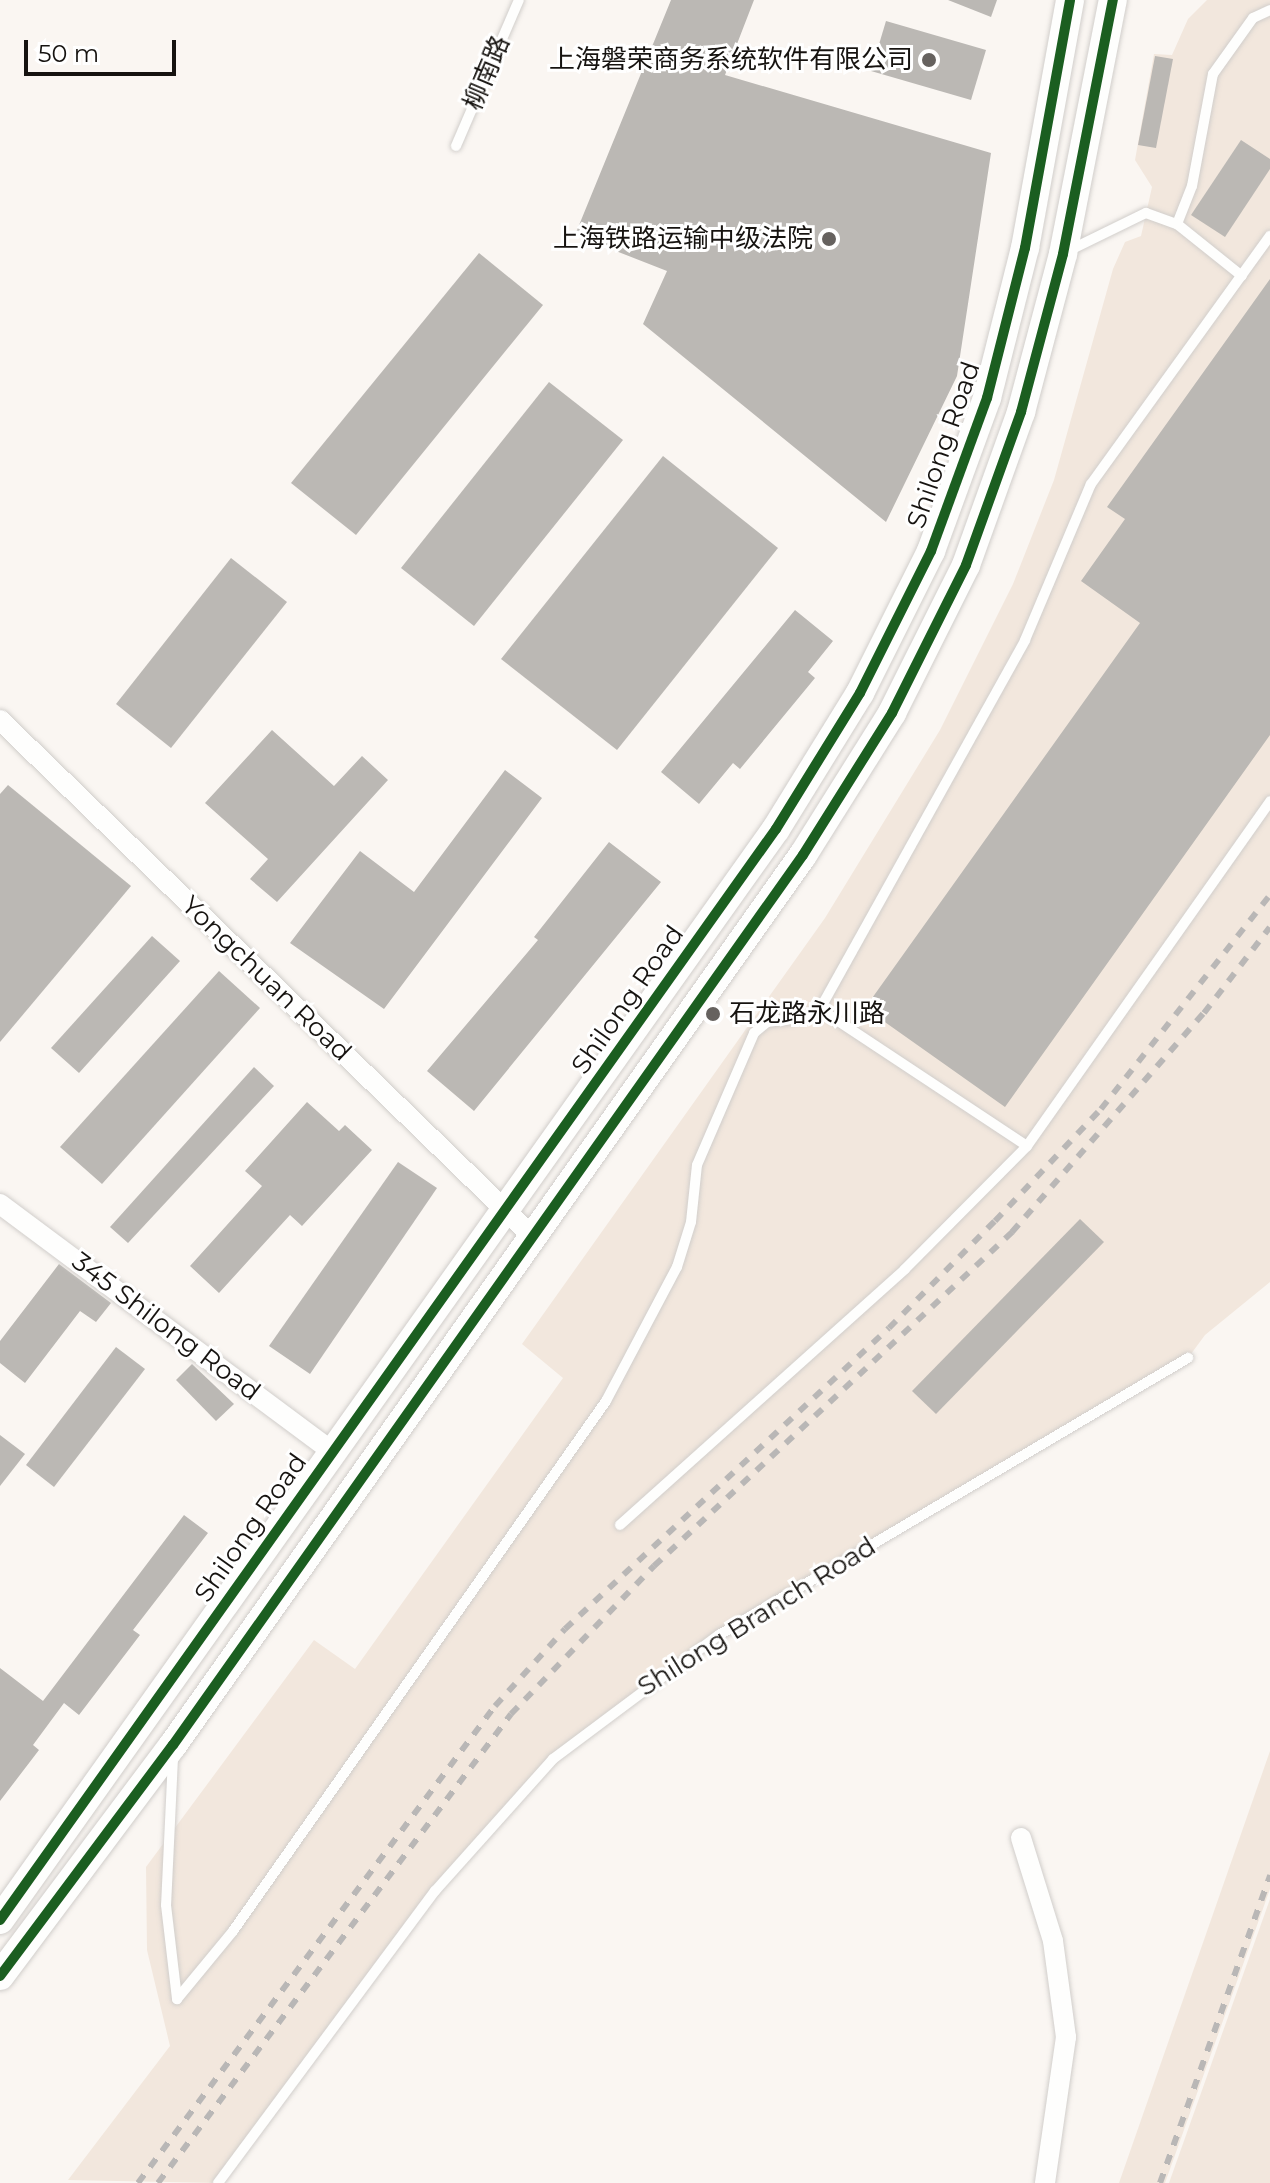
<!DOCTYPE html>
<html>
<head>
<meta charset="utf-8">
<style>
  body { margin:0 }
  #map { position:relative; width:1270px; height:2183px; overflow:hidden; background:#faf6f2; font-family:Montserrat,"Noto Sans SC",sans-serif }
  div>[style] { position:absolute }
  .built>* { inset:0; background:#f2e7dd }
  .building>* { inset:0; background:#bbb8b4 }
  .roads { filter:drop-shadow(0 0 2px #d1cecb) drop-shadow(0 0 2px #d1cecb) }
  .service>* { height:10px; margin:-5px; padding:0 5px; transform-origin:5px; border-radius:5px; background:#fefefd }
  .minor>* { height:20px; margin:-10px; padding:0 10px; transform-origin:10px; border-radius:10px; background:#fefefd }
  .secondary>* { height:28px; margin:-14px; padding:0 14px; transform-origin:14px; border-radius:14px; background:#fefefd }
  .rail>* { height:6px; margin-top:-3px; transform-origin:0; background:repeating-linear-gradient(90deg,#b9b7b6 0 10px,transparent 0 20px) }
  .cycleway>* { height:10px; margin:-5px; padding:0 5px; transform-origin:5px; border-radius:5px; background:#1b5e20 }
  .dots>* { width:22px; height:22px; translate:-50% -50%; box-sizing:border-box; border:4px solid #fff; border-radius:50% }
  span { translate:-50% -50%; white-space:nowrap; text-align:center; line-height:1.15; -webkit-text-stroke:6px #fff; paint-order:stroke }
  .poi-label { font-size:26px; color:#161310 }
  .right { translate:-100% -50%; text-align:right }
  .left { translate:0 -50%; text-align:left }
  .street-label { font-size:26px; color:#161310 }
  .scale { position:absolute; left:24px; top:40px; width:152px; height:36px; box-sizing:border-box; border:4px solid #161310; border-top:0; padding-left:10px; font-size:24px; line-height:28px; white-space:nowrap; color:#161310; -webkit-text-stroke:6px #fff; paint-order:stroke }
</style>
</head>
<body>
<div id="map">
  <div class="built">
    <i style="clip-path:polygon(1207px 0,1270px 0,1270px 1282px,1205px 1335px,1188px 1358px,719px 1635px,603px 1717px,474px 1842px,218px 2183px,68px 2180px,170px 2046px,147px 1950px,146px 1867px,314px 1640px,355px 1669px,563px 1378px,522px 1344px,825px 918px,940px 730px,1013px 584px,1054px 480px,1113px 269px,1125px 242px,1141px 236px,1152px 187px,1135px 160px,1154px 54px,1172px 55px,1188px 19px)"></i>
    <i style="clip-path:polygon(1270px 1751px,1270px 1889px,1165px 2183px,1119px 2183px)"></i>
    <i style="clip-path:polygon(1270px 1899px,1270px 2183px,1169px 2183px)"></i>
  </div>
  <div class="building">
    <i style="clip-path:polygon(671px 0,754px 0,725px 75px,991px 153px,957px 376px,886px 522px,643px 324px,667px 271px,575px 235px)"></i>
    <i style="clip-path:polygon(948px 0,997px 0,991px 17px)"></i>
    <i style="clip-path:polygon(886px 21px,986px 50px,971px 100px,871px 71px)"></i>
    <i style="clip-path:polygon(1155px 56px,1173px 59px,1156px 148px,1138px 145px)"></i>
    <i style="clip-path:polygon(1241px 140px,1270px 159px,1270px 169px,1225px 237px,1191px 215px)"></i>
    <i style="clip-path:polygon(479px 253px,543px 305px,356px 535px,291px 483px)"></i>
    <i style="clip-path:polygon(1270px 279px,1270px 735px,1005px 1107px,865px 1008px,1140px 623px,1081px 581px,1125px 519px,1107px 507px)"></i>
    <i style="clip-path:polygon(549px 382px,623px 440px,474px 626px,401px 568px)"></i>
    <i style="clip-path:polygon(663px 456px,778px 548px,617px 750px,501px 659px)"></i>
    <i style="clip-path:polygon(231px 558px,287px 602px,171px 748px,116px 704px)"></i>
    <i style="clip-path:polygon(795px 610px,833px 641px,808px 672px,815px 678px,740px 769px,733px 763px,699px 804px,661px 772px)"></i>
    <i style="clip-path:polygon(272px 730px,334px 786px,362px 756px,388px 780px,277px 902px,250px 879px,268px 859px,205px 803px)"></i>
    <i style="clip-path:polygon(505px 770px,542px 798px,384px 1009px,290px 943px,360px 851px,414px 892px)"></i>
    <i style="clip-path:polygon(8px 785px,131px 886px,0 1042px,0 794px)"></i>
    <i style="clip-path:polygon(609px 842px,661px 882px,474px 1111px,427px 1071px,538px 940px,534px 937px)"></i>
    <i style="clip-path:polygon(152px 936px,180px 961px,79px 1073px,51px 1048px)"></i>
    <i style="clip-path:polygon(219px 971px,260px 1008px,102px 1184px,60px 1147px)"></i>
    <i style="clip-path:polygon(254px 1067px,274px 1086px,128px 1243px,110px 1227px)"></i>
    <i style="clip-path:polygon(307px 1102px,339px 1131px,345px 1125px,372px 1150px,302px 1226px,290px 1215px,219px 1293px,190px 1266px,262px 1186px,245px 1171px)"></i>
    <i style="clip-path:polygon(398px 1162px,437px 1188px,310px 1374px,269px 1346px)"></i>
    <i style="clip-path:polygon(1080px 1219px,1104px 1242px,936px 1414px,912px 1391px)"></i>
    <i style="clip-path:polygon(59px 1264px,111px 1303px,96px 1322px,80px 1311px,25px 1383px,0 1363px,0 1341px)"></i>
    <i style="clip-path:polygon(116px 1347px,145px 1369px,54px 1487px,26px 1465px)"></i>
    <i style="clip-path:polygon(192px 1364px,234px 1404px,216px 1421px,176px 1380px)"></i>
    <i style="clip-path:polygon(0 1435px,25px 1454px,0 1486px)"></i>
    <i style="clip-path:polygon(184px 1515px,208px 1533px,133px 1630px,140px 1635px,79px 1715px,64px 1703px,33px 1745px,39px 1750px,0 1801px,0 1668px,43px 1701px)"></i>
  </div>
  <div class="roads">
    <div class="service">
      <i style="left:456px;top:146px;width:159px;rotate:-66.7deg"></i>
      <i style="left:1177px;top:224px;width:41px;rotate:-68.5deg"></i>
      <i style="left:1192px;top:186px;width:114px;rotate:-79.4deg"></i>
      <i style="left:1213px;top:74px;width:69px;rotate:-54.5deg"></i>
      <i style="left:1253px;top:18px;width:19px;rotate:-25deg"></i>
      <i style="left:1068px;top:251px;width:87px;rotate:-26deg"></i>
      <i style="left:1146px;top:213px;width:33px;rotate:20deg"></i>
      <i style="left:1177px;top:224px;width:83px;rotate:38.7deg"></i>
      <i style="left:820px;top:1009px;width:422px;rotate:-60.9deg"></i>
      <i style="left:1025px;top:640px;width:169px;rotate:-67.1deg"></i>
      <i style="left:1091px;top:484px;width:306px;rotate:-54.2deg"></i>
      <i style="left:620px;top:1525px;width:383px;rotate:-41.9deg"></i>
      <i style="left:905px;top:1269px;width:173px;rotate:-45.2deg"></i>
      <i style="left:1027px;top:1146px;width:422px;rotate:-54.8deg"></i>
      <i style="left:173px;top:1758px;width:147px;rotate:92.7deg"></i>
      <i style="left:166px;top:1905px;width:95px;rotate:83.3deg"></i>
      <i style="left:177px;top:1999px;width:88px;rotate:-50.5deg"></i>
      <i style="left:233px;top:1931px;width:648px;rotate:-54.86deg"></i>
      <i style="left:606px;top:1401px;width:152px;rotate:-62.1deg"></i>
      <i style="left:677px;top:1267px;width:47px;rotate:-72.7deg"></i>
      <i style="left:691px;top:1222px;width:57px;rotate:-84deg"></i>
      <i style="left:697px;top:1165px;width:144px;rotate:-66.6deg"></i>
      <i style="left:754px;top:1033px;width:17px;rotate:-40deg"></i>
      <i style="left:767px;top:1022px;width:35px;rotate:-7deg"></i>
      <i style="left:802px;top:1018px;width:20px;rotate:-27deg"></i>
      <i style="left:820px;top:1009px;width:248px;rotate:33.5deg"></i>
      <i style="left:218px;top:2183px;width:364px;rotate:-53.4deg"></i>
      <i style="left:435px;top:1891px;width:177px;rotate:-48.2deg"></i>
      <i style="left:553px;top:1759px;width:207px;rotate:-36.8deg"></i>
      <i style="left:719px;top:1635px;width:545px;rotate:-30.57deg"></i>
    </div>
    <div class="minor">
      <i style="left:0;top:720px;width:743px;rotate:44.13deg"></i>
      <i style="left:0;top:1204px;width:413px;rotate:36.7deg"></i>
      <i style="left:1021px;top:1838px;width:108px;rotate:72.7deg"></i>
      <i style="left:1053px;top:1941px;width:97px;rotate:82.3deg"></i>
      <i style="left:1066px;top:2037px;width:148px;rotate:98.2deg"></i>
    </div>
    <div class="secondary">
      <i style="left:0;top:1920px;width:1339px;rotate:-54.58deg"></i>
      <i style="left:776px;top:829px;width:160px;rotate:-58.3deg"></i>
      <i style="left:860px;top:693px;width:159px;rotate:-63.4deg"></i>
      <i style="left:931px;top:551px;width:163px;rotate:-69.9deg"></i>
      <i style="left:987px;top:398px;width:155px;rotate:-75.8deg"></i>
      <i style="left:1025px;top:248px;width:252px;rotate:-79.7deg"></i>
      <i style="left:0;top:1976px;width:289px;rotate:-53.2deg"></i>
      <i style="left:173px;top:1745px;width:1090px;rotate:-54.71deg"></i>
      <i style="left:803px;top:855px;width:168px;rotate:-57.9deg"></i>
      <i style="left:892px;top:713px;width:165px;rotate:-63.4deg"></i>
      <i style="left:966px;top:565px;width:163px;rotate:-70.2deg"></i>
      <i style="left:1021px;top:412px;width:163px;rotate:-75.1deg"></i>
      <i style="left:1063px;top:254px;width:259px;rotate:-78.9deg"></i>
    </div>
  </div>
  <div class="rail">
    <i style="left:138px;top:2183px;width:596px;rotate:-53.19deg"></i>
    <i style="left:495px;top:1706px;width:104px;rotate:-47.7deg"></i>
    <i style="left:565px;top:1629px;width:442px;rotate:-42.9deg"></i>
    <i style="left:889px;top:1328px;width:151px;rotate:-45.3deg"></i>
    <i style="left:995px;top:1221px;width:154px;rotate:-46.6deg"></i>
    <i style="left:1101px;top:1109px;width:273px;rotate:-51.7deg"></i>
    <i style="left:158px;top:2183px;width:587px;rotate:-53.03deg"></i>
    <i style="left:511px;top:1714px;width:206px;rotate:-46deg"></i>
    <i style="left:654px;top:1566px;width:490px;rotate:-43deg"></i>
    <i style="left:1012px;top:1232px;width:291px;rotate:-48.8deg"></i>
    <i style="left:1204px;top:1013px;width:108px;rotate:-52.5deg"></i>
    <i style="left:1160px;top:2183px;width:327px;rotate:-70.3deg"></i>
  </div>
  <div class="cycleway">
    <i style="left:0;top:1920px;width:1339px;rotate:-54.58deg"></i>
    <i style="left:776px;top:829px;width:160px;rotate:-58.3deg"></i>
    <i style="left:860px;top:693px;width:159px;rotate:-63.4deg"></i>
    <i style="left:931px;top:551px;width:163px;rotate:-69.9deg"></i>
    <i style="left:987px;top:398px;width:155px;rotate:-75.8deg"></i>
    <i style="left:1025px;top:248px;width:252px;rotate:-79.7deg"></i>
    <i style="left:0;top:1976px;width:289px;rotate:-53.2deg"></i>
    <i style="left:173px;top:1745px;width:1090px;rotate:-54.71deg"></i>
    <i style="left:803px;top:855px;width:168px;rotate:-57.9deg"></i>
    <i style="left:892px;top:713px;width:165px;rotate:-63.4deg"></i>
    <i style="left:966px;top:565px;width:163px;rotate:-70.2deg"></i>
    <i style="left:1021px;top:412px;width:163px;rotate:-75.1deg"></i>
    <i style="left:1063px;top:254px;width:259px;rotate:-78.9deg"></i>
  </div>
  <div class="dots">
    <i style="left:929px;top:60px;background:#66625f"></i>
    <i style="left:829px;top:239px;background:#66625f"></i>
    <i style="left:713px;top:1014px;background:#66625f"></i>
  </div>
  <div class="poi-label">
    <span class="right" style="left:913px;top:60px">上海磐荣商务系统软件有限公司</span>
    <span class="right" style="left:813px;top:239px">上海铁路运输中级法院</span>
    <span class="left" style="left:729px;top:1014px">石龙路永川路</span>
  </div>
  <div class="street-label">
    <span style="left:487px;top:73px;rotate:-67deg">柳南路</span>
    <span style="left:944px;top:445px;rotate:-71deg">Shilong Road</span>
    <span style="left:266px;top:979px;rotate:44deg">Yongchuan Road</span>
    <span style="left:628px;top:1000px;rotate:-55deg">Shilong Road</span>
    <span style="left:166px;top:1327px;rotate:37deg">345 Shilong Road</span>
    <span style="left:251px;top:1528px;rotate:-55deg">Shilong Road</span>
    <span style="left:757px;top:1617px;rotate:-32deg">Shilong Branch Road</span>
  </div>
  <div class="scale">50 m</div>
</div>
</body>
</html>
